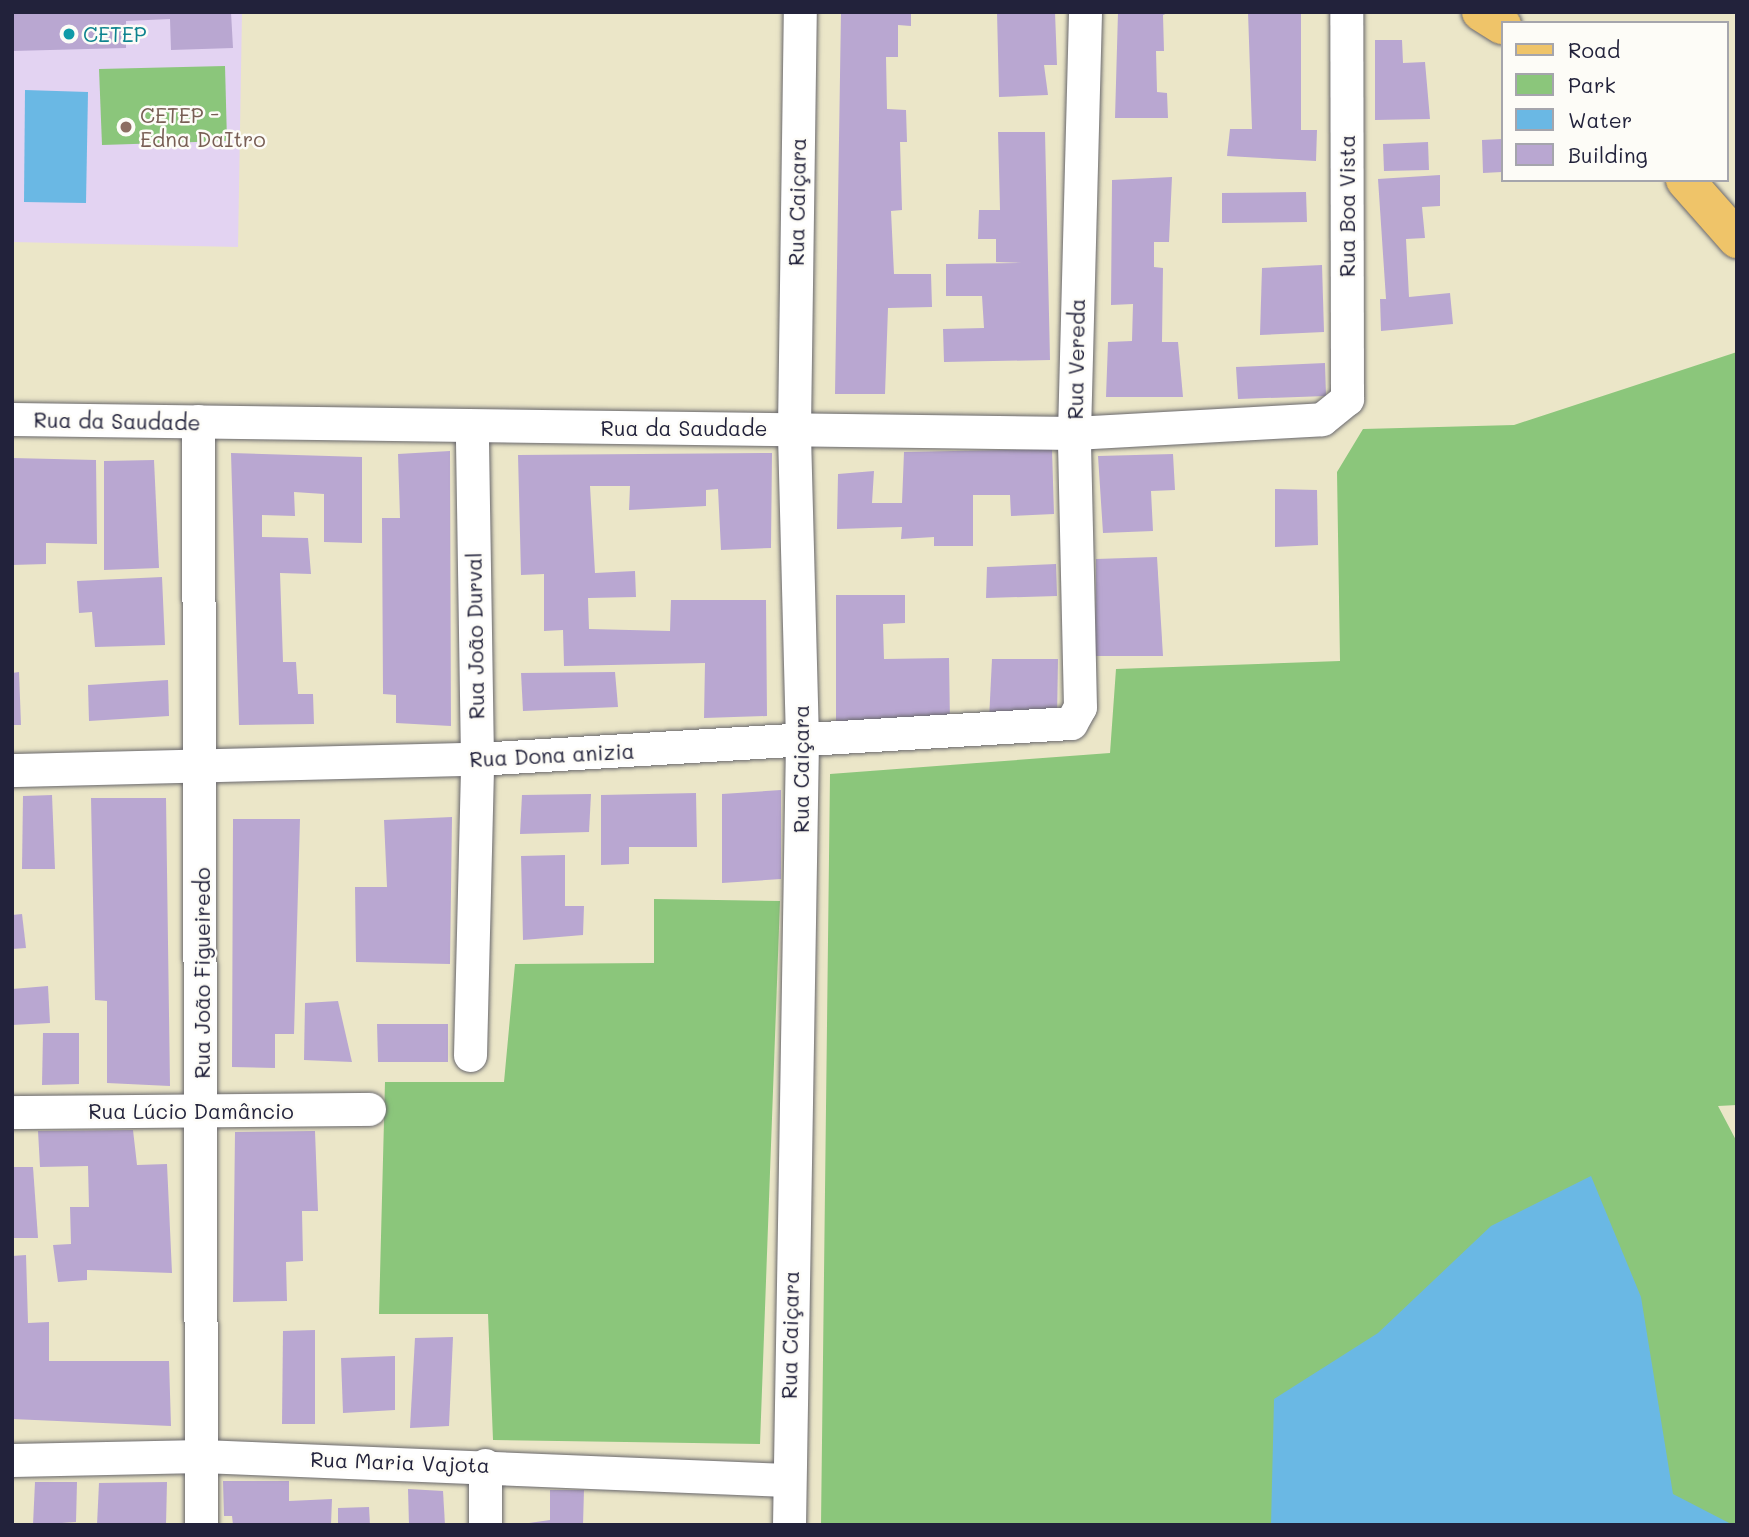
<!DOCTYPE html>
<html>
<head>
<meta charset="utf-8">
<style>
  body { margin:0 }
  #map { position:relative; width:1749px; height:1537px; overflow:hidden; background:#ebe6c8; font-family:Mali,sans-serif }
  div>[style] { position:absolute }
  .built>* { inset:0; background:#e3d3f2 }
  .green>* { inset:0; background:#8bc67b }
  .water>* { inset:0; background:#6ab8e4 }
  .building>* { inset:0; background:#b9a7d1 }
  .roads { filter:drop-shadow(0 0 2px #68676c) drop-shadow(0 0 2px #68676c) }
  .street>* { height:33px; margin:-16.5px; padding:0 16.5px; transform-origin:16.5px; border-radius:16.5px; background:#fff }
  .primary>* { height:38px; margin:-19px; padding:0 19px; transform-origin:19px; border-radius:19px; background:#efc469 }
  .dots>* { width:19px; height:19px; translate:-50% -50%; box-sizing:border-box; border:4px solid #fdfcf7; border-radius:50% }
  span { translate:-50% -50%; white-space:nowrap; text-align:center; line-height:1.15; -webkit-text-stroke:5px #fdfcf7; paint-order:stroke }
  .culture-label { font-size:21px; color:#0d838f }
  .left { translate:0 -50%; text-align:left }
  .education-label { font-size:21px; color:#785e54 }
  .street-label { font-size:21px; color:#22223b }
  .frame { position:absolute; inset:0; border:14px solid #22223b; pointer-events:none }
  .legend { position:absolute; left:1501px; top:21px; width:228px; height:161px; box-sizing:border-box; background:#fdfcf7; border:2px solid #a5a5ac; margin:0; padding:9px 12px; list-style:none; font-size:21px; color:#22223b }
  .legend li { display:flex; align-items:center; gap:14px; height:35px }
  .legend b { width:35px; border:2px solid #a5a5ac }
</style>
</head>
<body>
<div id="map">
  <div class="built">
    <i style="clip-path:polygon(12px 12px,242px 12px,238px 247px,12px 242px)"></i>
  </div>
  <div class="green">
    <i style="clip-path:polygon(225px 66px,227px 141px,102px 145px,99px 69px)"></i>
    <i style="clip-path:polygon(1737px 352px,1737px 1105px,1718px 1106px,1737px 1142px,1737px 1525px,821px 1525px,830px 774px,1110px 753px,1116px 669px,1340px 661px,1337px 472px,1363px 429px,1514px 425px)"></i>
    <i style="clip-path:polygon(654px 899px,780px 901px,760px 1444px,493px 1440px,488px 1314px,379px 1314px,385px 1082px,504px 1082px,515px 964px,654px 963px)"></i>
  </div>
  <div class="water">
    <i style="clip-path:polygon(25px 90px,88px 92px,86px 203px,24px 202px)"></i>
    <i style="clip-path:polygon(1591px 1176px,1641px 1297px,1673px 1494px,1733px 1525px,1271px 1525px,1274px 1399px,1378px 1333px,1491px 1226px)"></i>
  </div>
  <div class="building">
    <i style="clip-path:polygon(12px 12px,231px 12px,233px 48px,171px 50px,170px 19px,126px 21px,126px 48px,12px 51px)"></i>
    <i style="clip-path:polygon(841px 12px,911px 12px,911px 26px,898px 25px,898px 57px,886px 57px,887px 109px,906px 110px,907px 142px,900px 142px,902px 210px,891px 211px,894px 274px,931px 274px,932px 307px,888px 308px,885px 394px,835px 394px)"></i>
    <i style="clip-path:polygon(997px 12px,1055px 12px,1057px 65px,1044px 65px,1048px 95px,999px 97px)"></i>
    <i style="clip-path:polygon(1118px 12px,1170px 12px,1163px 15px,1164px 51px,1156px 51px,1157px 92px,1167px 93px,1168px 118px,1115px 118px)"></i>
    <i style="clip-path:polygon(1248px 12px,1301px 12px,1301px 130px,1317px 130px,1316px 161px,1227px 156px,1230px 129px,1252px 129px)"></i>
    <i style="clip-path:polygon(1375px 40px,1402px 40px,1403px 63px,1425px 62px,1430px 119px,1375px 120px)"></i>
    <i style="clip-path:polygon(998px 132px,1045px 132px,1050px 360px,944px 362px,943px 329px,984px 328px,982px 296px,946px 296px,946px 264px,1022px 263px,996px 262px,996px 239px,978px 239px,979px 210px,1000px 210px)"></i>
    <i style="clip-path:polygon(1502px 139px,1502px 172px,1483px 173px,1482px 140px)"></i>
    <i style="clip-path:polygon(1428px 142px,1429px 170px,1384px 171px,1383px 144px)"></i>
    <i style="clip-path:polygon(1440px 175px,1440px 206px,1422px 207px,1425px 238px,1406px 239px,1409px 297px,1450px 293px,1453px 324px,1381px 331px,1380px 299px,1386px 299px,1378px 179px)"></i>
    <i style="clip-path:polygon(1172px 177px,1169px 242px,1154px 242px,1154px 267px,1163px 268px,1162px 342px,1178px 342px,1183px 397px,1106px 397px,1108px 342px,1132px 341px,1133px 304px,1111px 305px,1112px 180px)"></i>
    <i style="clip-path:polygon(1306px 192px,1307px 222px,1222px 223px,1222px 193px)"></i>
    <i style="clip-path:polygon(1322px 265px,1324px 332px,1260px 335px,1262px 268px)"></i>
    <i style="clip-path:polygon(1325px 363px,1326px 396px,1238px 399px,1236px 367px)"></i>
    <i style="clip-path:polygon(1052px 449px,1054px 514px,1011px 516px,1010px 495px,973px 495px,973px 546px,934px 546px,934px 537px,901px 539px,902px 527px,837px 529px,838px 474px,874px 471px,872px 503px,902px 503px,904px 452px)"></i>
    <i style="clip-path:polygon(450px 451px,451px 726px,396px 723px,396px 695px,383px 694px,382px 518px,400px 518px,398px 454px)"></i>
    <i style="clip-path:polygon(231px 453px,362px 457px,362px 543px,324px 542px,324px 494px,294px 492px,295px 516px,262px 515px,262px 537px,308px 538px,311px 574px,280px 573px,283px 662px,296px 662px,298px 694px,313px 694px,314px 724px,239px 725px)"></i>
    <i style="clip-path:polygon(772px 453px,771px 548px,721px 550px,718px 489px,706px 490px,706px 506px,629px 510px,630px 486px,590px 486px,595px 573px,635px 571px,636px 597px,588px 598px,589px 629px,670px 631px,671px 600px,766px 600px,767px 716px,704px 718px,705px 663px,564px 666px,563px 630px,544px 631px,544px 574px,521px 575px,518px 455px)"></i>
    <i style="clip-path:polygon(1173px 454px,1175px 490px,1151px 491px,1153px 531px,1103px 533px,1098px 456px)"></i>
    <i style="clip-path:polygon(12px 458px,96px 460px,97px 544px,46px 543px,46px 564px,12px 565px)"></i>
    <i style="clip-path:polygon(154px 460px,159px 568px,104px 570px,104px 461px)"></i>
    <i style="clip-path:polygon(1275px 489px,1317px 490px,1318px 545px,1275px 547px)"></i>
    <i style="clip-path:polygon(1157px 557px,1163px 656px,1095px 656px,1096px 559px)"></i>
    <i style="clip-path:polygon(1056px 564px,1057px 596px,986px 598px,987px 567px)"></i>
    <i style="clip-path:polygon(162px 577px,165px 645px,95px 647px,92px 612px,79px 613px,77px 581px)"></i>
    <i style="clip-path:polygon(836px 595px,905px 595px,905px 623px,883px 624px,884px 659px,949px 658px,950px 724px,836px 728px)"></i>
    <i style="clip-path:polygon(992px 659px,1058px 659px,1057px 718px,989px 720px)"></i>
    <i style="clip-path:polygon(19px 672px,21px 725px,12px 725px,12px 673px)"></i>
    <i style="clip-path:polygon(615px 672px,618px 707px,523px 711px,521px 673px)"></i>
    <i style="clip-path:polygon(168px 680px,169px 716px,89px 721px,88px 685px)"></i>
    <i style="clip-path:polygon(781px 790px,781px 879px,722px 883px,722px 794px)"></i>
    <i style="clip-path:polygon(696px 793px,697px 847px,629px 847px,629px 864px,601px 865px,601px 795px)"></i>
    <i style="clip-path:polygon(591px 794px,589px 832px,520px 834px,522px 795px)"></i>
    <i style="clip-path:polygon(52px 795px,55px 869px,22px 869px,23px 796px)"></i>
    <i style="clip-path:polygon(91px 798px,166px 798px,170px 1086px,107px 1083px,107px 1001px,95px 1000px)"></i>
    <i style="clip-path:polygon(452px 817px,450px 964px,356px 962px,355px 887px,387px 887px,384px 820px)"></i>
    <i style="clip-path:polygon(233px 819px,300px 819px,294px 1034px,275px 1034px,275px 1068px,232px 1067px)"></i>
    <i style="clip-path:polygon(565px 855px,565px 906px,584px 906px,583px 935px,523px 940px,521px 856px)"></i>
    <i style="clip-path:polygon(22px 914px,26px 948px,12px 949px,12px 915px)"></i>
    <i style="clip-path:polygon(48px 986px,50px 1023px,12px 1025px,12px 989px)"></i>
    <i style="clip-path:polygon(338px 1001px,352px 1062px,304px 1060px,305px 1003px)"></i>
    <i style="clip-path:polygon(377px 1024px,448px 1024px,448px 1062px,378px 1062px)"></i>
    <i style="clip-path:polygon(43px 1033px,79px 1033px,79px 1084px,42px 1085px)"></i>
    <i style="clip-path:polygon(133px 1130px,137px 1165px,167px 1164px,172px 1273px,87px 1270px,87px 1280px,58px 1282px,53px 1245px,71px 1244px,70px 1207px,89px 1207px,88px 1166px,40px 1167px,38px 1131px)"></i>
    <i style="clip-path:polygon(315px 1131px,318px 1211px,302px 1211px,303px 1261px,286px 1262px,287px 1301px,233px 1302px,235px 1132px)"></i>
    <i style="clip-path:polygon(12px 1167px,33px 1167px,38px 1238px,12px 1238px)"></i>
    <i style="clip-path:polygon(26px 1255px,28px 1323px,49px 1322px,49px 1361px,169px 1361px,171px 1426px,12px 1419px,12px 1256px)"></i>
    <i style="clip-path:polygon(315px 1330px,315px 1424px,282px 1424px,283px 1331px)"></i>
    <i style="clip-path:polygon(453px 1337px,449px 1426px,410px 1428px,415px 1338px)"></i>
    <i style="clip-path:polygon(395px 1356px,395px 1410px,343px 1413px,341px 1358px)"></i>
    <i style="clip-path:polygon(223px 1481px,289px 1481px,289px 1501px,332px 1499px,331px 1525px,233px 1525px,232px 1516px,224px 1516px)"></i>
    <i style="clip-path:polygon(35px 1482px,77px 1482px,76px 1522px,33px 1525px)"></i>
    <i style="clip-path:polygon(167px 1482px,166px 1525px,97px 1525px,99px 1483px)"></i>
    <i style="clip-path:polygon(408px 1489px,443px 1491px,445px 1525px,409px 1525px)"></i>
    <i style="clip-path:polygon(550px 1490px,584px 1490px,583px 1525px,515px 1525px,550px 1520px)"></i>
    <i style="clip-path:polygon(369px 1507px,370px 1525px,338px 1525px,338px 1508px)"></i>
  </div>
  <div class="roads">
    <div class="street">
      <i style="left:12px;top:419px;width:1062px;rotate:0.76deg"></i>
      <i style="left:1074px;top:433px;width:248px;rotate:-3.2deg"></i>
      <i style="left:1322px;top:419px;width:32px;rotate:-39deg"></i>
      <i style="left:1347px;top:399px;width:387px;rotate:-90.1deg"></i>
      <i style="left:198px;top:421px;width:1104px;rotate:89.84deg"></i>
      <i style="left:12px;top:770px;width:465px;rotate:-1.4deg"></i>
      <i style="left:477px;top:759px;width:595px;rotate:-3.47deg"></i>
      <i style="left:1071px;top:723px;width:18px;rotate:-61deg"></i>
      <i style="left:1080px;top:707px;width:274px;rotate:-91.3deg"></i>
      <i style="left:1074px;top:433px;width:421px;rotate:-88.5deg"></i>
      <i style="left:470px;top:1055px;width:296px;rotate:-88.6deg"></i>
      <i style="left:477px;top:759px;width:331px;rotate:-90.9deg"></i>
      <i style="left:12px;top:1112px;width:357px;rotate:-0.5deg"></i>
      <i style="left:12px;top:1460px;width:190px;rotate:-1.2deg"></i>
      <i style="left:202px;top:1456px;width:585px;rotate:2.35deg"></i>
      <i style="left:485px;top:1465px;width:60px;rotate:90deg"></i>
      <i style="left:789px;top:1525px;width:785px;rotate:-89.05deg"></i>
      <i style="left:802px;top:740px;width:312px;rotate:-91.5deg"></i>
      <i style="left:794px;top:428px;width:416px;rotate:-89.2deg"></i>
    </div>
    <div class="primary">
      <i style="left:1481px;top:12px;width:25px;rotate:32deg"></i>
      <i style="left:1685px;top:180px;width:79px;rotate:48.6deg"></i>
    </div>
  </div>
  <div class="dots">
    <i style="left:69px;top:34px;background:#0f9aa8"></i>
    <i style="left:126px;top:127px;background:#8d6e63"></i>
  </div>
  <div class="culture-label">
    <span class="left" style="left:83px;top:34px">CETEP</span>
  </div>
  <div class="education-label">
    <span class="left" style="left:140px;top:127px">CETEP -<br>Edna DaItro</span>
  </div>
  <div class="street-label">
    <span style="left:797px;top:202px;rotate:-89deg">Rua Caiçara</span>
    <span style="left:1347px;top:206px;rotate:-90deg">Rua Boa Vista</span>
    <span style="left:1076px;top:359px;rotate:-89deg">Rua Vereda</span>
    <span style="left:117px;top:421px;rotate:1deg">Rua da Saudade</span>
    <span style="left:684px;top:428px">Rua da Saudade</span>
    <span style="left:475px;top:636px;rotate:-91deg">Rua João Durval</span>
    <span style="left:552px;top:755px;rotate:-3deg">Rua Dona anizia</span>
    <span style="left:801px;top:769px;rotate:-90deg">Rua Caiçara</span>
    <span style="left:202px;top:973px;rotate:-90deg">Rua João Figueiredo</span>
    <span style="left:191px;top:1111px">Rua Lúcio Damâncio</span>
    <span style="left:790px;top:1335px;rotate:-89deg">Rua Caiçara</span>
    <span style="left:400px;top:1462px;rotate:2deg">Rua Maria Vajota</span>
  </div>
  <div class="frame"></div>
  <ul class="legend">
  <li><b style="height:9px;background:#efc469"></b>Road</li>
  <li><b style="height:19px;background:#8bc67b"></b>Park</li>
  <li><b style="height:19px;background:#6ab8e4"></b>Water</li>
  <li><b style="height:19px;background:#b9a7d1"></b>Building</li>
  </ul>
</div>
</body>
</html>
